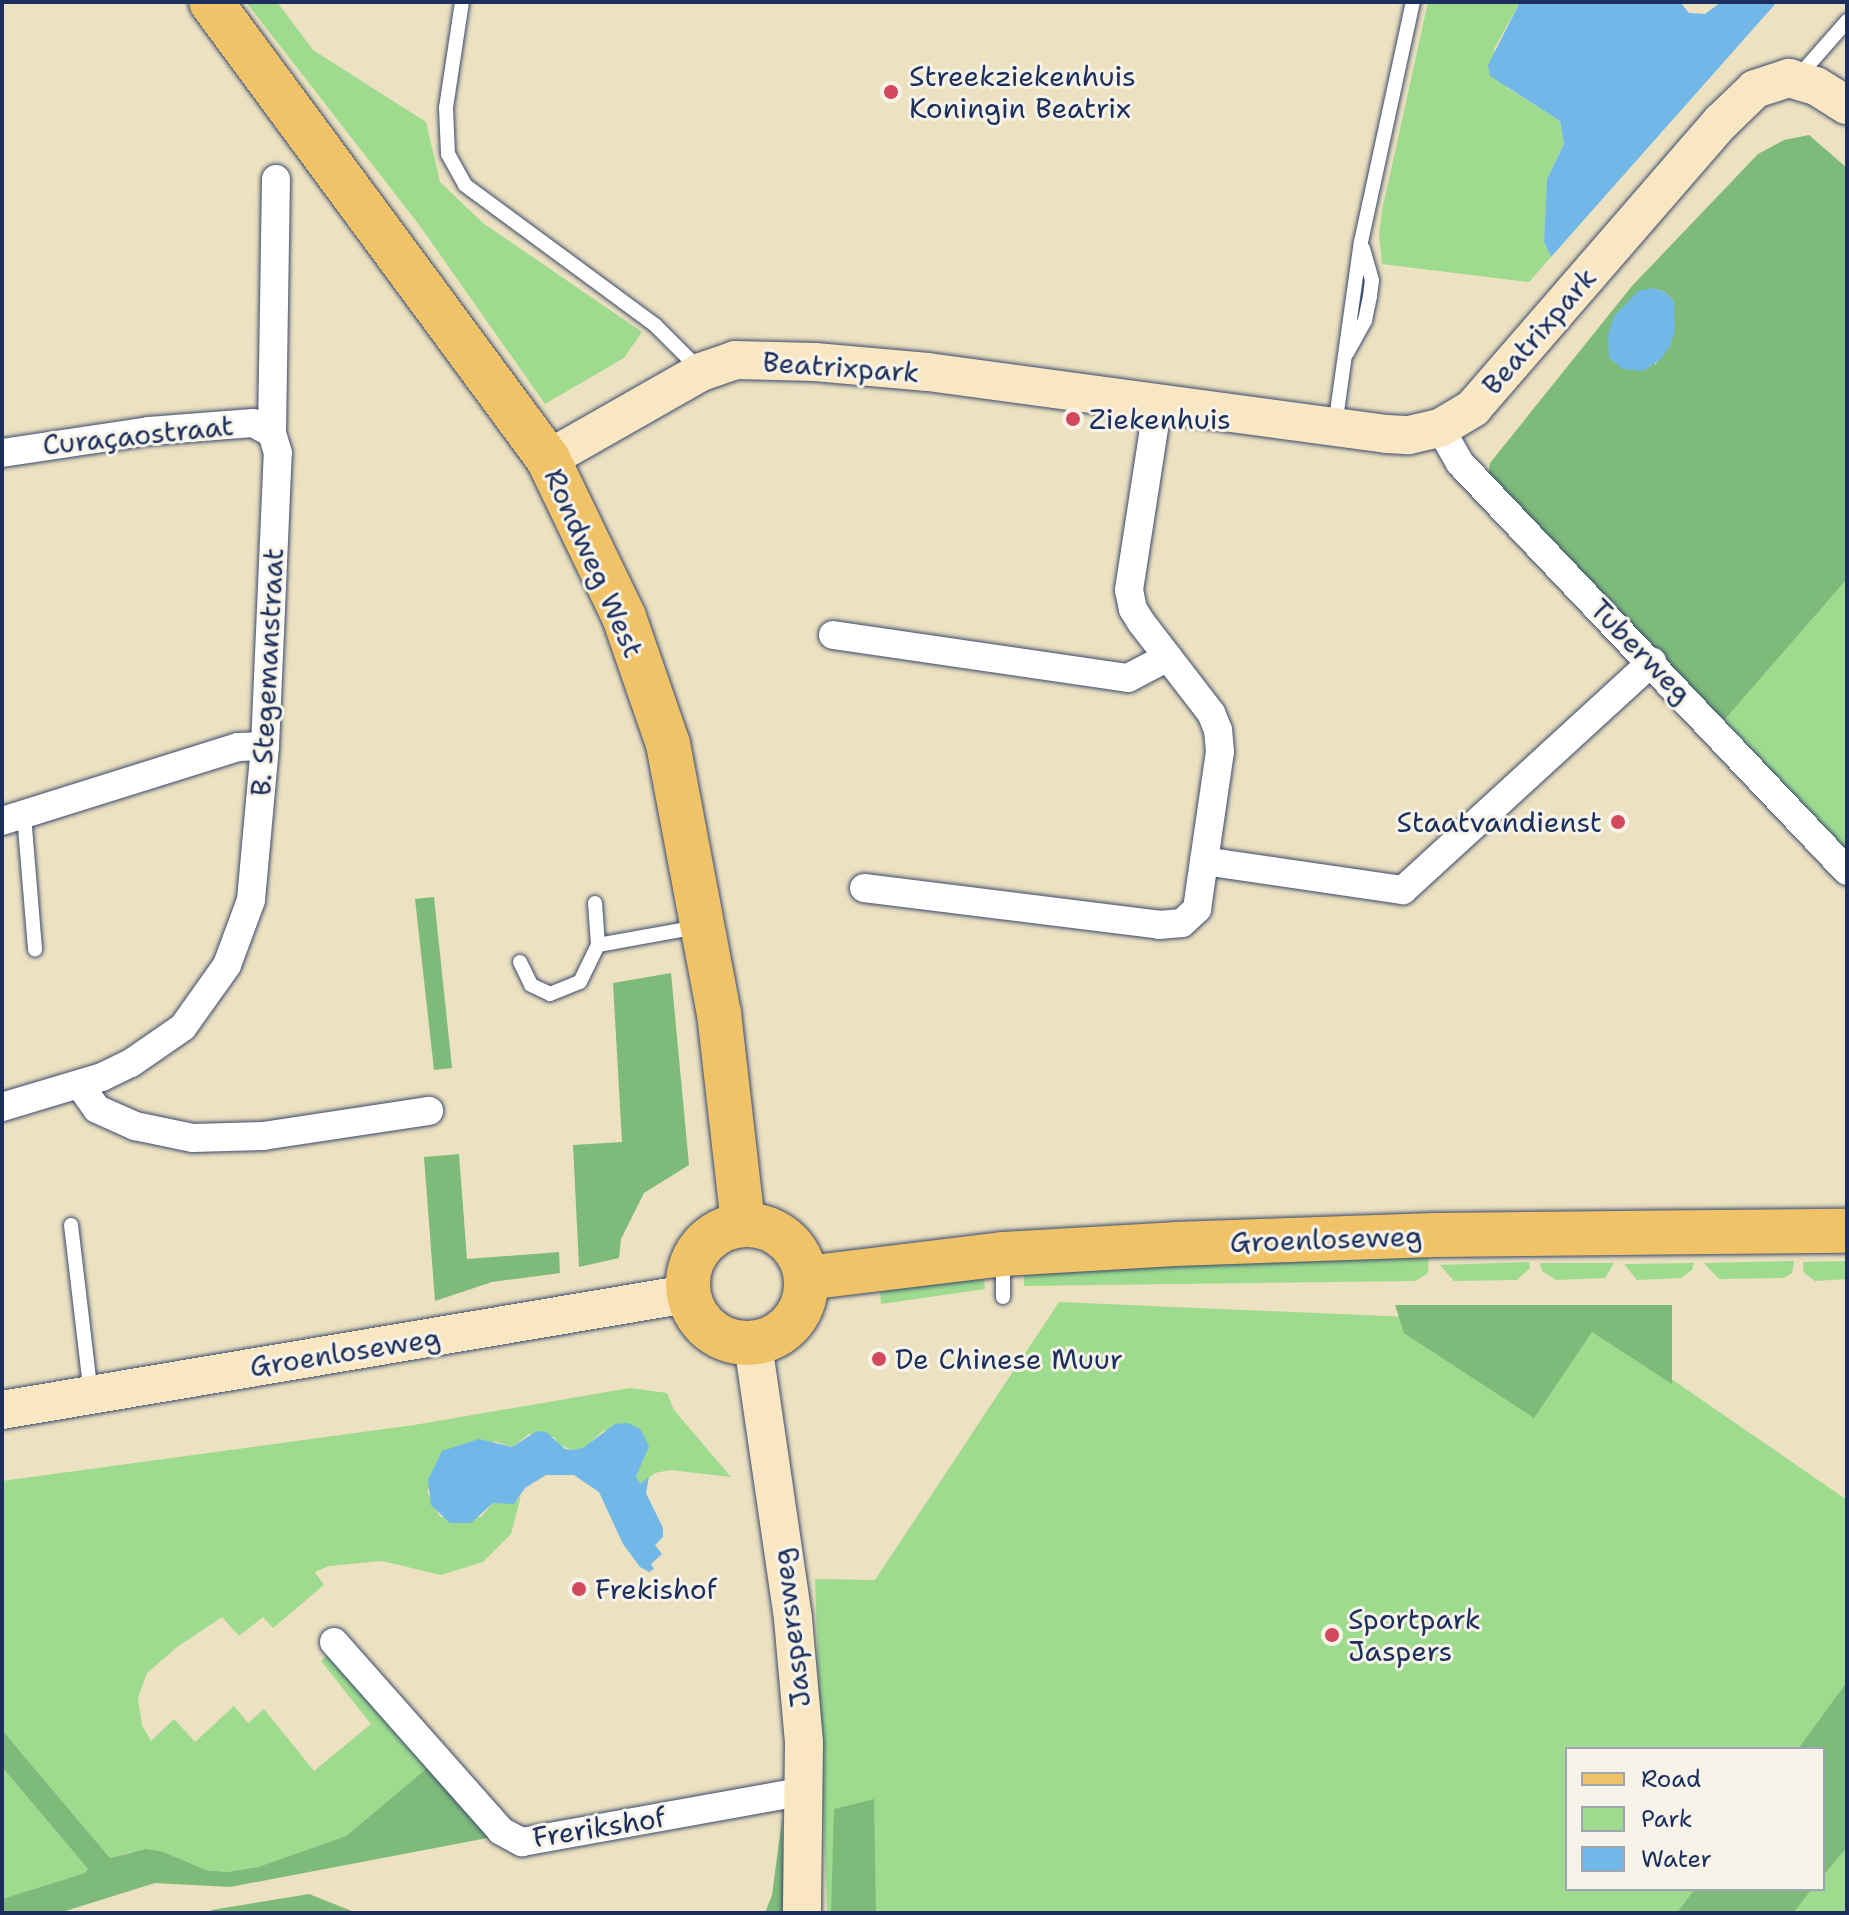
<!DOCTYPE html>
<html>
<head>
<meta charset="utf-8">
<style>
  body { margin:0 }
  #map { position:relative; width:1849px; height:1915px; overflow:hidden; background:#ece1c0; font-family:"Shantell Sans",sans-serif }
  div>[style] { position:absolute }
  .green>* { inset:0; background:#9edb8f }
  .forest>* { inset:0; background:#7ebb7a }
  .water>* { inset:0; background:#71b7e8 }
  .roads { filter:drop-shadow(0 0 2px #3a4a6d) drop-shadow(0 0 2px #3a4a6d) }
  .lane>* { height:14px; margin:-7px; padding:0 7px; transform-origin:7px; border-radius:7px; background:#fff }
  .street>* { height:28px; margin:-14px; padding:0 14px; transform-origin:14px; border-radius:14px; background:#fff }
  .secondary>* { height:38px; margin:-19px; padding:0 19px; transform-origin:19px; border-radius:19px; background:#f9e7c3 }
  .primary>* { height:44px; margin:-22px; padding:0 22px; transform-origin:22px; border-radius:22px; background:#f1c369 }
  .primary>.ring { margin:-22px; padding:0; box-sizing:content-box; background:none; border:44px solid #f1c369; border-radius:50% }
  .dots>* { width:22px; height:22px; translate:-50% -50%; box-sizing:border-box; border:4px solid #f7f3e8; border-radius:50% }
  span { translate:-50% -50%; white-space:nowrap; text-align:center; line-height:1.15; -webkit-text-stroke:6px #f7f3e8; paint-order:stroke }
  .poi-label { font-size:28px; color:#1b2f5e }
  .left { translate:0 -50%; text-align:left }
  .right { translate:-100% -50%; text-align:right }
  .street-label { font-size:28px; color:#1b2f5e }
  .frame { position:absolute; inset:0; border:4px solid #1b2f5e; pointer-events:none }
  .legend { position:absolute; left:1565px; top:1747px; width:260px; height:144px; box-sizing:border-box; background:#f7f3e8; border:2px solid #9fa5b1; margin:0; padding:10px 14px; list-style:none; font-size:24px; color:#1b2f5e }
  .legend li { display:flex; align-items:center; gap:16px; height:40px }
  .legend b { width:40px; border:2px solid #9fa5b1 }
</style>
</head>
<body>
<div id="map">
  <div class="green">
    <i style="clip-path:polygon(246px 2px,277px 2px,313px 50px,426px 122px,440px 182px,483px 223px,642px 332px,624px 358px,545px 404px,420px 226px)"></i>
    <i style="clip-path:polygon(1428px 2px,1520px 2px,1494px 49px,1506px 87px,1560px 121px,1564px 144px,1547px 179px,1544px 242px,1551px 257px,1529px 282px,1382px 264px,1379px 235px,1382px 211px)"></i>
    <i style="clip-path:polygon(1847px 579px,1847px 859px,1720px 725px)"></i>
    <i style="clip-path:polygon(1429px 1250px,1428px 1273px,1416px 1281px,1024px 1286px,1024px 1276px,1033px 1267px)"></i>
    <i style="clip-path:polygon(1794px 1261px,1792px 1273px,1784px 1278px,1719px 1279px,1704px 1263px)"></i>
    <i style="clip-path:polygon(1847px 1261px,1847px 1279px,1815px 1281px,1804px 1273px,1803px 1262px)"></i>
    <i style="clip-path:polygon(1529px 1262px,1530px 1268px,1517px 1280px,1454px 1281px,1440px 1265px)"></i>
    <i style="clip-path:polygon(1540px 1263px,1614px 1263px,1605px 1278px,1556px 1280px,1542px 1271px)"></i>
    <i style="clip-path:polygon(1694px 1263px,1692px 1270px,1681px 1278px,1637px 1280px,1624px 1264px)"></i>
    <i style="clip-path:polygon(979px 1275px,984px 1281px,985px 1289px,881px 1304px,880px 1289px)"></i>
    <i style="clip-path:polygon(evenodd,1059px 1302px,1593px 1325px,1847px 1500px,1847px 1913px,827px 1913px,815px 1579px,875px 1580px,1059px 1302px,1567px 1749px,1823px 1749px,1823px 1889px,1567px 1889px,1567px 1749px)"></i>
    <i style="clip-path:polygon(630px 1388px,667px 1393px,674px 1410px,731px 1477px,670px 1470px,655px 1473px,640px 1485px,636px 1477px,639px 1468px,604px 1430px,583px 1449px,572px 1450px,558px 1444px,554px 1437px,529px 1434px,512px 1447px,494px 1441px,427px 1491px,440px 1517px,481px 1517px,493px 1503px,517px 1501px,521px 1495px,511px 1534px,483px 1562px,441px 1575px,382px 1561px,329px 1566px,315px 1572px,324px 1585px,273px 1628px,263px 1617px,239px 1636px,222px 1617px,177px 1647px,147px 1673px,138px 1698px,142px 1725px,151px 1741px,174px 1719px,195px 1742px,234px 1706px,248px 1723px,264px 1709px,314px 1771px,371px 1724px,321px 1661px,333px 1650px,433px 1763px,346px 1836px,258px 1867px,227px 1872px,206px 1870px,164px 1852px,131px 1852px,110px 1858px,2px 1730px,2px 1481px,414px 1425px)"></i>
    <i style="clip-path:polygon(2px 1767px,88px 1869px,86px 1873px,2px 1899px)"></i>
  </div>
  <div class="forest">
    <i style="clip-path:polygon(evenodd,1809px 135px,1847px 168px,1847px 579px,1720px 725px,1487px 482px,1490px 463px,1632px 286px,1758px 154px,1784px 140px,1809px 135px,1653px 288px,1665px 292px,1674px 301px,1670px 346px,1655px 365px,1653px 288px)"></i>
    <i style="clip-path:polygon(434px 897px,452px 1068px,434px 1070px,415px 899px)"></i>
    <i style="clip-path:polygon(671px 973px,689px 1165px,644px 1193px,621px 1239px,619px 1258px,579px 1267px,573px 1145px,622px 1142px,613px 983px)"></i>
    <i style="clip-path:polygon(459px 1154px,467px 1259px,559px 1252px,560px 1273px,492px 1282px,435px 1301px,424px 1157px)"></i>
    <i style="clip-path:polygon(1395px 1305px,1672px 1305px,1672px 1384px,1592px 1332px,1534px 1418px,1404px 1333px)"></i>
    <i style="clip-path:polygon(1847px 1682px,1847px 1847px,1823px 1876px,1823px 1749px,1798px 1749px)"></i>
    <i style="clip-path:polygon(2px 1730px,110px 1858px,146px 1849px,164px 1852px,206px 1870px,227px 1872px,258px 1867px,346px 1836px,433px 1763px,498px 1836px,230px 1887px,155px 1883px,59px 1913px,2px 1913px,2px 1899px,85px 1873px,88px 1869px,2px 1767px)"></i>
    <i style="clip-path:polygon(874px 1799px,876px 1913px,831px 1913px,834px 1809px)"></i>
    <i style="clip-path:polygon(782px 1819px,784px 1913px,765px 1913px,772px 1895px)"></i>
    <i style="clip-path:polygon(1695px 1889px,1812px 1889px,1793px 1913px,1677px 1913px)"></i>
    <i style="clip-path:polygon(309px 1894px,357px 1913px,213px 1913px,211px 1910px)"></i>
  </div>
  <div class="water">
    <i style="clip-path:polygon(1520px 2px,1680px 2px,1689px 13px,1705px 14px,1721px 2px,1777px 2px,1551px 257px,1544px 242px,1547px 179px,1564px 144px,1560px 121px,1490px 76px,1488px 65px)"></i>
    <i style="clip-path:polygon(1653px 288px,1665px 292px,1674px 301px,1675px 331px,1670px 346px,1660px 360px,1643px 371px,1623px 369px,1609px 358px,1608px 335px,1614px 316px,1638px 291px)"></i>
    <i style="clip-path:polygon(628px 1423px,640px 1429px,649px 1446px,636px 1477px,640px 1484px,649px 1477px,646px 1493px,663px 1528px,663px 1537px,655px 1545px,662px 1554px,651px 1564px,654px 1569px,649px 1572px,640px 1567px,623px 1544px,599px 1492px,574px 1475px,546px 1475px,525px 1488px,514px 1504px,493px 1503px,471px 1523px,450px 1523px,431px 1505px,428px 1480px,442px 1451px,479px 1439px,512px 1447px,537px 1431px,546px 1432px,565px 1449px,573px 1450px,583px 1448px,615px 1424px)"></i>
  </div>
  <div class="roads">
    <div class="lane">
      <i style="left:462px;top:2px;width:107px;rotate:98.6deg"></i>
      <i style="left:446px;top:108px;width:46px;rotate:87.5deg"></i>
      <i style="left:448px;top:154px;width:35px;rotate:61deg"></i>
      <i style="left:465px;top:185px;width:236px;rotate:36.4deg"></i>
      <i style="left:655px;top:325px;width:65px;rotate:45deg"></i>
      <i style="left:1797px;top:78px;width:76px;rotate:-48.7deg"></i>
      <i style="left:1347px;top:353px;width:38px;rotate:-61deg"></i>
      <i style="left:1365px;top:320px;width:25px;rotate:-78deg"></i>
      <i style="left:1370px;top:296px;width:16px;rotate:-83deg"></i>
      <i style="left:1372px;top:280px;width:33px;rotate:-106deg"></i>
      <i style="left:1335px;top:426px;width:186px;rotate:-82deg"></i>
      <i style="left:1361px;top:242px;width:246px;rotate:-77.8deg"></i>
      <i style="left:24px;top:815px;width:135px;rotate:85.3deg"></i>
      <i style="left:595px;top:903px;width:42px;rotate:85.9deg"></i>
      <i style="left:520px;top:962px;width:25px;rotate:64deg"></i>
      <i style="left:531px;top:985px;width:21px;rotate:25deg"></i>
      <i style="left:550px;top:994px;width:32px;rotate:-22deg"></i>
      <i style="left:580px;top:982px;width:41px;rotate:-64.1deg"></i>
      <i style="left:598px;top:945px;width:102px;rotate:-10.2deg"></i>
      <i style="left:71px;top:1225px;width:170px;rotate:83.3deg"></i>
      <i style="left:1003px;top:1258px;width:39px;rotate:90deg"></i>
    </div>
    <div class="street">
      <i style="left:1440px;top:428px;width:40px;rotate:60.3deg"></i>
      <i style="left:1460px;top:463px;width:562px;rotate:46.51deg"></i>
      <i style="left:2px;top:453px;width:149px;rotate:-8.5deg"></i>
      <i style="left:149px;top:431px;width:104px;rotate:-4.4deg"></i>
      <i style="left:253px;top:423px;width:21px;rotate:28deg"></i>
      <i style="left:833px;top:635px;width:298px;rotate:8.3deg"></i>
      <i style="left:1128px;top:678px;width:45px;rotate:-27.7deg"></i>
      <i style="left:2px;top:821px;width:247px;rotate:-17.4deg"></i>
      <i style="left:238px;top:747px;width:27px;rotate:-2deg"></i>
      <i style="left:1204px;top:861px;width:201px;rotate:8.3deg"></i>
      <i style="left:1403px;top:890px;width:338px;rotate:-42.5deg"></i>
      <i style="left:864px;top:888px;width:297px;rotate:7.1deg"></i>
      <i style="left:1159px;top:925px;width:23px;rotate:-5deg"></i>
      <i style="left:1182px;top:923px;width:21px;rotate:-43deg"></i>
      <i style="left:1197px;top:909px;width:159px;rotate:-81.7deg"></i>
      <i style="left:1220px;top:752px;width:22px;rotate:-95deg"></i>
      <i style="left:1218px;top:730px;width:18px;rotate:-112deg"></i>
      <i style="left:1211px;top:713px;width:115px;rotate:-127.6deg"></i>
      <i style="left:1141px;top:622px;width:15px;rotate:-122deg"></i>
      <i style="left:1133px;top:609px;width:19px;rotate:-102deg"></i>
      <i style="left:1129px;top:590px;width:190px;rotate:-81.2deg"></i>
      <i style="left:80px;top:1085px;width:29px;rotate:55deg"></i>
      <i style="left:97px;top:1109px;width:42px;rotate:24.1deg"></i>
      <i style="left:135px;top:1126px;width:59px;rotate:11.7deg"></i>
      <i style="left:193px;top:1138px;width:70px;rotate:-1.6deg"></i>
      <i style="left:263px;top:1136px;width:168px;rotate:-8.6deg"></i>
      <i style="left:2px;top:1107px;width:104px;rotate:-16.7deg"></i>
      <i style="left:102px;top:1077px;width:32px;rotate:-26deg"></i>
      <i style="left:131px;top:1063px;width:63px;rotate:-34.7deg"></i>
      <i style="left:183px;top:1027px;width:76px;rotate:-54.6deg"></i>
      <i style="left:227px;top:965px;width:69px;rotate:-69.7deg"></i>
      <i style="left:251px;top:900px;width:155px;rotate:-84.8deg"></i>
      <i style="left:265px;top:746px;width:293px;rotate:-87.5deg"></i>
      <i style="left:278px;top:453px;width:21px;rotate:-107deg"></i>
      <i style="left:272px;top:433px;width:254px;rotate:-89.1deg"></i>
      <i style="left:334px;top:1642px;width:252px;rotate:48.5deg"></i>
      <i style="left:501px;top:1831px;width:24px;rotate:28deg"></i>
      <i style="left:522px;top:1842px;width:288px;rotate:-10.2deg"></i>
    </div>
    <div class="secondary">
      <i style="left:548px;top:459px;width:176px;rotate:-29.6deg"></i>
      <i style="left:701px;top:372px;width:36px;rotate:-19deg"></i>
      <i style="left:735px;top:360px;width:80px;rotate:1.4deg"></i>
      <i style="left:815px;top:362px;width:113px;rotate:5.1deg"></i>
      <i style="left:928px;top:372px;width:463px;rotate:7.7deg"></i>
      <i style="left:1387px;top:434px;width:22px;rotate:3deg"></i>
      <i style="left:1409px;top:435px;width:32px;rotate:-13deg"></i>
      <i style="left:1440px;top:428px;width:39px;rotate:-31deg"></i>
      <i style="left:1473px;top:408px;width:379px;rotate:-49.1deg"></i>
      <i style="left:1721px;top:122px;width:47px;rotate:-44.1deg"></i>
      <i style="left:1755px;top:89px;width:36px;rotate:-18deg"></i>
      <i style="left:1789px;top:78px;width:28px;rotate:17deg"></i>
      <i style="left:1816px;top:86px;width:36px;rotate:32deg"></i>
      <i style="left:753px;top:1344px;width:278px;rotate:81.7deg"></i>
      <i style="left:793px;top:1619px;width:124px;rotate:84.9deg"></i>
      <i style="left:804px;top:1743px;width:170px;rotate:90.7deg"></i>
      <i style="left:2px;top:1410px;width:695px;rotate:-9.61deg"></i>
    </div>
    <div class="primary">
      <i style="left:211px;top:2px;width:568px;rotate:53.59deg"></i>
      <i style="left:548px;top:459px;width:175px;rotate:64.3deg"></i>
      <i style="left:624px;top:617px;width:134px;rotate:70.9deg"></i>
      <i style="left:668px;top:744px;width:274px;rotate:79.3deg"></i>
      <i style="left:719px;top:1013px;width:211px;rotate:83.5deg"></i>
      <i class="ring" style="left:688px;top:1225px;width:74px;height:74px"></i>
      <i style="left:806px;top:1278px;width:198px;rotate:-6.9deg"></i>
      <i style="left:1003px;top:1254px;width:172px;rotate:-3.3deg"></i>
      <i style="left:1175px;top:1244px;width:259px;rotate:-2deg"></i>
      <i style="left:1434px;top:1235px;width:413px;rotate:-0.6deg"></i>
    </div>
  </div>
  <div class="dots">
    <i style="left:891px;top:92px;background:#d1495b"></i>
    <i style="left:1073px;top:419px;background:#d1495b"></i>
    <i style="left:1618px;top:822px;background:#d1495b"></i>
    <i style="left:879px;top:1359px;background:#d1495b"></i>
    <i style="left:579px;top:1589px;background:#d1495b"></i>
    <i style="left:1332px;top:1635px;background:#d1495b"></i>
  </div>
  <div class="poi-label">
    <span class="left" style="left:909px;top:92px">Streekziekenhuis<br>Koningin Beatrix</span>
    <span class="left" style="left:1089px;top:419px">Ziekenhuis</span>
    <span class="right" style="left:1602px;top:822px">Staatvandienst</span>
    <span class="left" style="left:895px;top:1359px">De Chinese Muur</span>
    <span class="left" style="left:595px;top:1589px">Frekishof</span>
    <span class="left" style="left:1348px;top:1635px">Sportpark<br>Jaspers</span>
  </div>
  <div class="street-label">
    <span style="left:1539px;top:331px;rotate:-49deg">Beatrixpark</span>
    <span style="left:841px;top:367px;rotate:4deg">Beatrixpark</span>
    <span style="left:138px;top:435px;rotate:-6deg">Curaçaostraat</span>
    <span style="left:594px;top:563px;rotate:66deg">Rondweg West</span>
    <span style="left:1641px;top:651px;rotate:46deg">Tuberweg</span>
    <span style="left:267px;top:672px;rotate:-87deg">B. Stegemanstraat</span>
    <span style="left:1326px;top:1239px;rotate:-2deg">Groenloseweg</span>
    <span style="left:345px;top:1352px;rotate:-9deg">Groenloseweg</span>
    <span style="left:791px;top:1628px;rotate:-97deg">Jaspersweg</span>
    <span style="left:599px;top:1827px;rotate:-9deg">Frerikshof</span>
  </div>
  <div class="frame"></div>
  <ul class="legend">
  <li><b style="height:10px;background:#f1c369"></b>Road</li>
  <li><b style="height:22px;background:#9edb8f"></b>Park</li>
  <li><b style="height:22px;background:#71b7e8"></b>Water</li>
  </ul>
</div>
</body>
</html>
